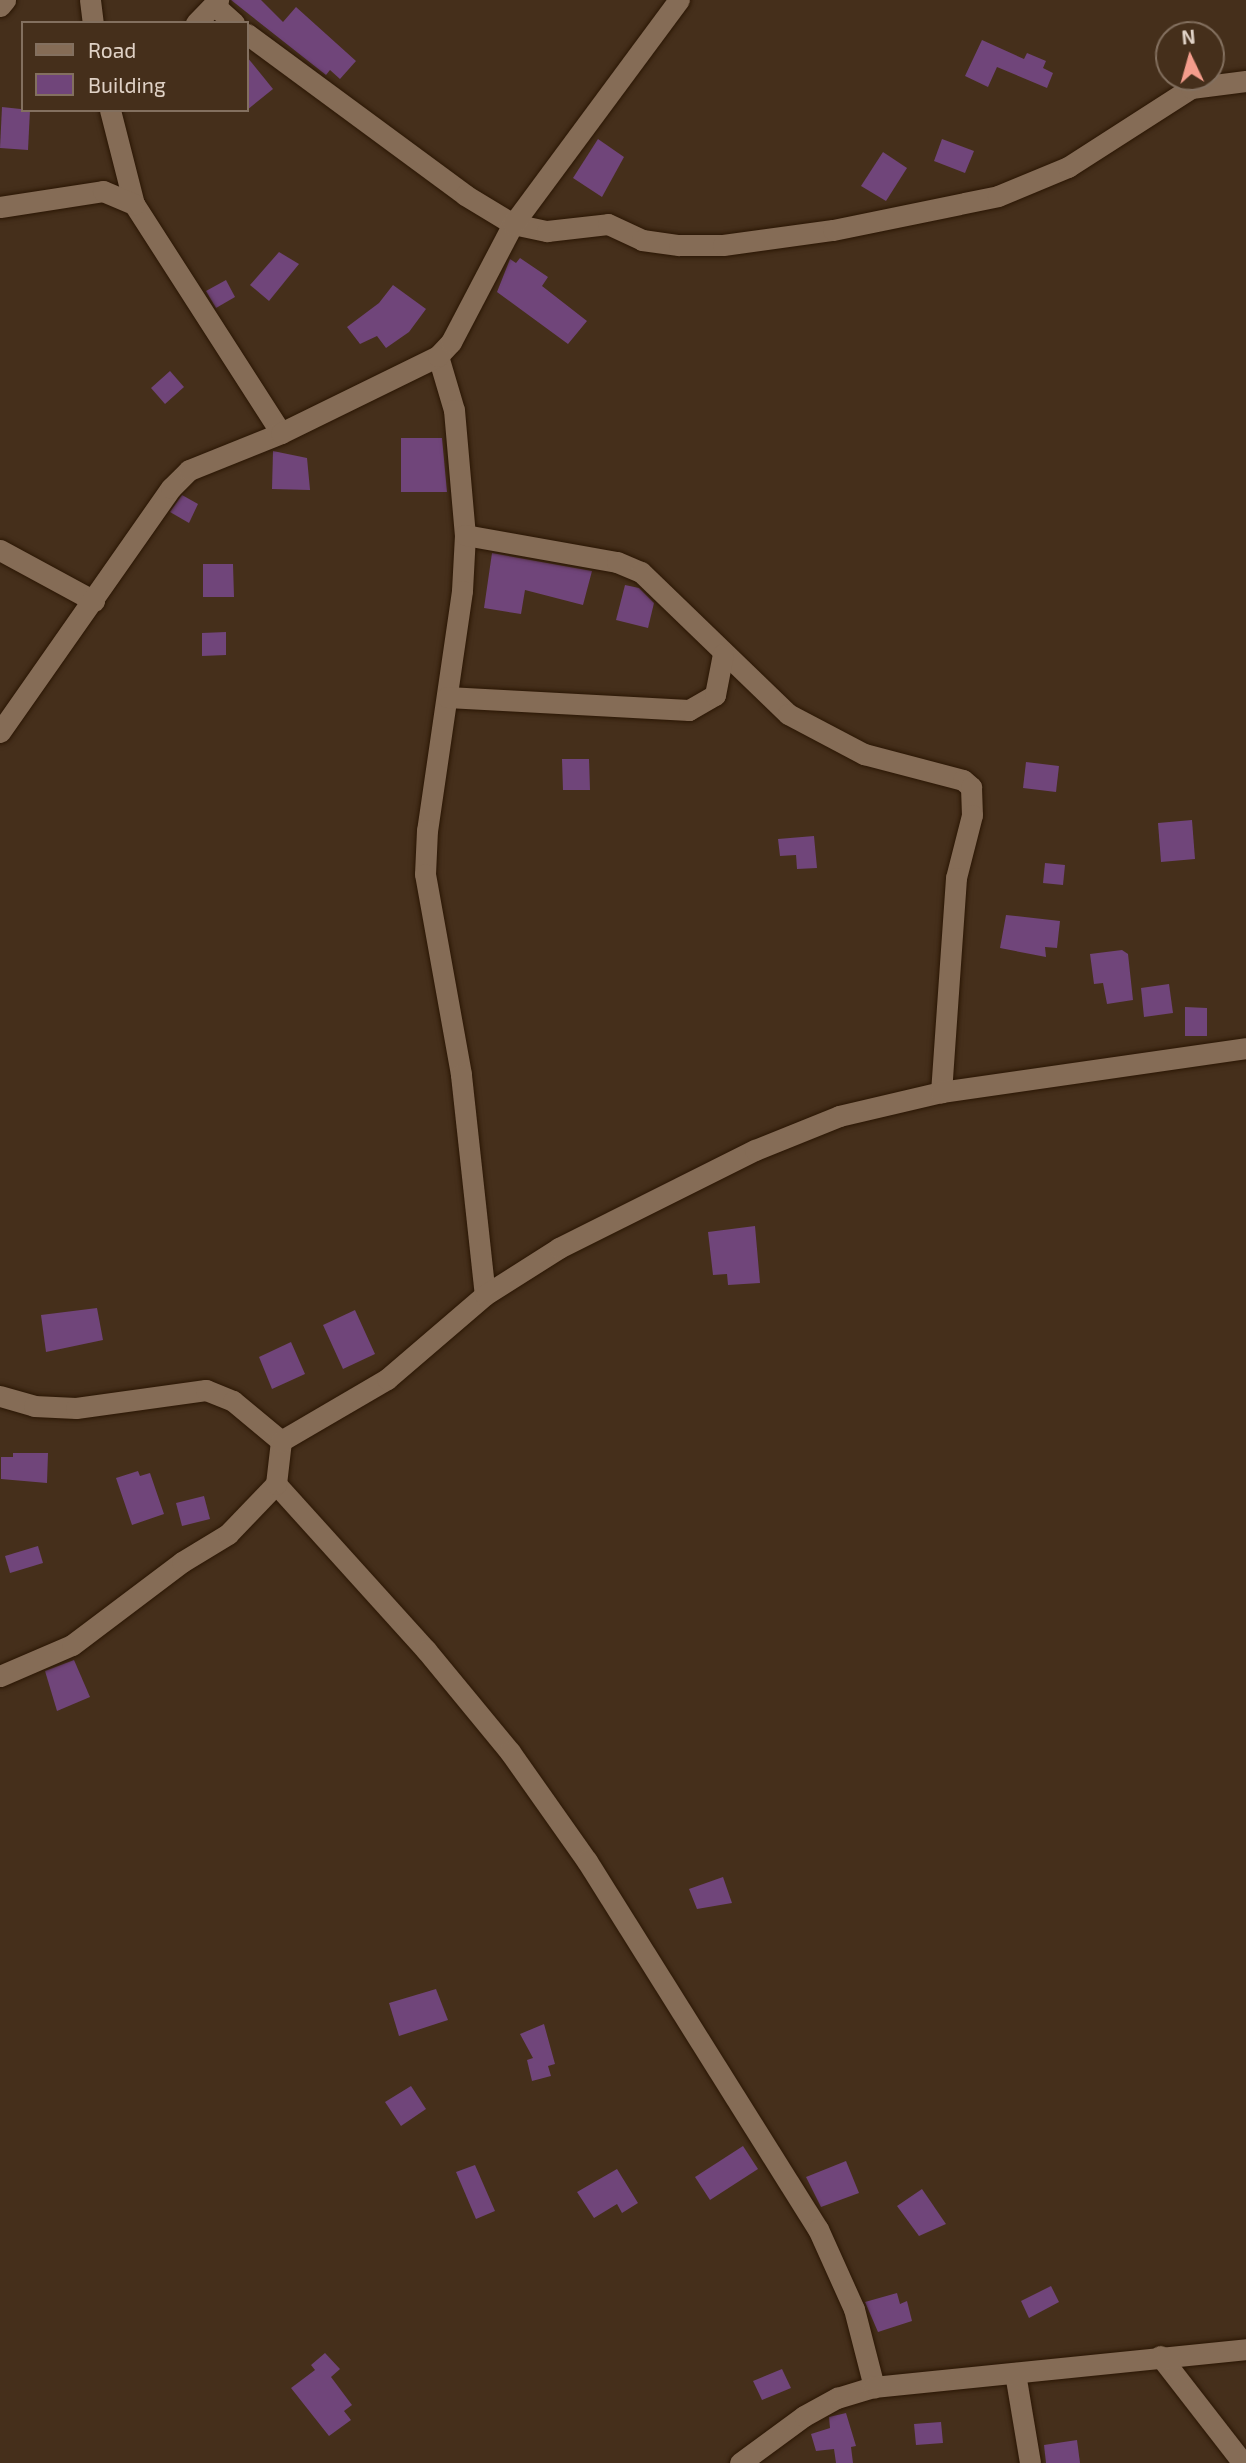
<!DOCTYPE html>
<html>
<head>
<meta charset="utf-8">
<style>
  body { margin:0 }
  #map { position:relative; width:1246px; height:2463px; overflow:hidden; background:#452f1b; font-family:"Exo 2",sans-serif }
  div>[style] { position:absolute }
  .building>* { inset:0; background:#70457a }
  .roads { filter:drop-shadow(0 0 2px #2a1604) drop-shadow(0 0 2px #2a1604) }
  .street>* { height:21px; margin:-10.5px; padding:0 10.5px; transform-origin:10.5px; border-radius:10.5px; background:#856c56 }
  span { translate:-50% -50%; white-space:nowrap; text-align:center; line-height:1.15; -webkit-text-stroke:7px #452f1b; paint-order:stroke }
  .legend { position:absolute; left:21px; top:21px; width:228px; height:91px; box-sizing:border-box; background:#452f1b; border:2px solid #83705f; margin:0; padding:9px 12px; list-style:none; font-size:21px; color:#e0d2c6 }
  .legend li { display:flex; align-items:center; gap:14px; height:35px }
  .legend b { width:35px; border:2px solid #83705f }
  .north { position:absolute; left:1155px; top:21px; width:70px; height:70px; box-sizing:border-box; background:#452f1b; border:2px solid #83705f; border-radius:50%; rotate:355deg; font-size:19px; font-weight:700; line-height:28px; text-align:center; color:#e0d2c6 }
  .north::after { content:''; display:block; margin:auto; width:24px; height:32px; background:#f49d8c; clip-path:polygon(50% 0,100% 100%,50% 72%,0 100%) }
</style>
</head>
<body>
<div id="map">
  <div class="building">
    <i style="clip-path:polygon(231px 0,261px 0,283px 22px,296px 7px,356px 61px,340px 79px,330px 70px,326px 75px)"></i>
    <i style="clip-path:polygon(982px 40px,1024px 59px,1027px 53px,1046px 61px,1043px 68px,1053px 73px,1047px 88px,997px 67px,988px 87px,965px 76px)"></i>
    <i style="clip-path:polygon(247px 57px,273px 89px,247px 110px)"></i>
    <i style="clip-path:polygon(2px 107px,30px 110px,28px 150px,0 148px)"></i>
    <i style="clip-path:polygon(598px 139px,624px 157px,602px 197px,573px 178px)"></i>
    <i style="clip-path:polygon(942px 139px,974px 151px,965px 173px,934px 161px)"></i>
    <i style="clip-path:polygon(883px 152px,907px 168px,886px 201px,861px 186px)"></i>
    <i style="clip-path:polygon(279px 252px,299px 264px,269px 301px,250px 285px)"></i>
    <i style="clip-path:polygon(520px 258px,548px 277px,542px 286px,587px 321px,568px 344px,497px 292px,510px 259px,516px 263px)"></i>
    <i style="clip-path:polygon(226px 280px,235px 297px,216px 308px,206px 291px)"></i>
    <i style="clip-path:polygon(393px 285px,426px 309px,409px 332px,386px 348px,377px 336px,360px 344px,347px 327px,379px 303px)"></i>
    <i style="clip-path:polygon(170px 371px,184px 387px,165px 404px,151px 388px)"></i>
    <i style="clip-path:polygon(401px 438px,442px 438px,447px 492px,401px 492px)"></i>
    <i style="clip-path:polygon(273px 451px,307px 458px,310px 490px,272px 489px)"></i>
    <i style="clip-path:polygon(182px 495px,198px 504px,189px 523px,170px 512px)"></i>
    <i style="clip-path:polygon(492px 553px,592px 571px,583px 605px,525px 590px,521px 614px,484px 608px)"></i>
    <i style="clip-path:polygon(203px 564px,233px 564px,234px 597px,203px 597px)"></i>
    <i style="clip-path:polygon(625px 585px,639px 588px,654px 603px,648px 628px,616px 620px)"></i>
    <i style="clip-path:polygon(226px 632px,226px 655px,202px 656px,202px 633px)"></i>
    <i style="clip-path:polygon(562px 759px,589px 759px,590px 790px,563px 790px)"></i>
    <i style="clip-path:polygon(1026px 762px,1059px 766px,1056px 792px,1023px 788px)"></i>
    <i style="clip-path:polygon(1192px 820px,1195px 859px,1161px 862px,1158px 823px)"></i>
    <i style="clip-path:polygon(814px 836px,817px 868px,797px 869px,796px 855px,780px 856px,778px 839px)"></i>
    <i style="clip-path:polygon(1045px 863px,1065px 865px,1063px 885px,1043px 883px)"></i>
    <i style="clip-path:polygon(1006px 915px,1060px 921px,1057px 948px,1045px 947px,1046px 957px,1000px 948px)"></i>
    <i style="clip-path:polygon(1122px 950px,1128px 954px,1133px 1000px,1107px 1004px,1103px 983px,1094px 984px,1090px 954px)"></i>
    <i style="clip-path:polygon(1169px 984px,1173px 1013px,1144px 1017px,1141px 988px)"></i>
    <i style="clip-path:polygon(1185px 1007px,1207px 1008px,1207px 1036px,1185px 1036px)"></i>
    <i style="clip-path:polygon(755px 1226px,760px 1283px,728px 1285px,727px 1274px,713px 1275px,708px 1232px)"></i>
    <i style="clip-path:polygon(97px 1308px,103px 1340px,46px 1352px,41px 1315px)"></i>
    <i style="clip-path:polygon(355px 1310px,375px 1354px,343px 1369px,323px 1325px)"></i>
    <i style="clip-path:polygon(291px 1342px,305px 1374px,272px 1389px,259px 1357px)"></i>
    <i style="clip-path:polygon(13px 1453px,48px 1453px,47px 1483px,1px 1479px,1px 1457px,13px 1457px)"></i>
    <i style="clip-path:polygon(138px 1471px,140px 1476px,150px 1473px,164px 1514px,132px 1525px,116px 1478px)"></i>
    <i style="clip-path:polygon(204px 1496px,210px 1519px,182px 1526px,176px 1503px)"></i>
    <i style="clip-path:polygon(38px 1546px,43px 1563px,10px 1573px,5px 1556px)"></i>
    <i style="clip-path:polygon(74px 1660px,90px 1697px,57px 1711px,45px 1671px)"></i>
    <i style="clip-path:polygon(723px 1877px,732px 1903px,697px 1909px,689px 1889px)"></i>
    <i style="clip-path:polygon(436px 1989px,448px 2020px,399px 2036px,389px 2003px)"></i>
    <i style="clip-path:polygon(544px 2024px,555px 2064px,548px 2066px,551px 2076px,532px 2081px,527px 2060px,533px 2058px,520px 2034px)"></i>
    <i style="clip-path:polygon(411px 2086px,426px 2109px,401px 2126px,385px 2102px)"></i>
    <i style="clip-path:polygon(743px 2146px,758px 2169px,710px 2200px,695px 2177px)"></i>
    <i style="clip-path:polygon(846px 2161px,859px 2193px,821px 2207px,806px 2177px)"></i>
    <i style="clip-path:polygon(475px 2165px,495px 2211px,476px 2219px,456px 2172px)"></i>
    <i style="clip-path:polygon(617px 2169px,638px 2203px,622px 2213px,617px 2204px,594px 2218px,577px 2192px)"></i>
    <i style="clip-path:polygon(922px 2189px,946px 2224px,919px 2236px,897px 2206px)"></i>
    <i style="clip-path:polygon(1051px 2286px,1059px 2302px,1029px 2318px,1021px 2301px)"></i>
    <i style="clip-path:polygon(897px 2293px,900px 2304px,907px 2301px,912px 2321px,878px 2332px,865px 2302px)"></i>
    <i style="clip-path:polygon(325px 2353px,340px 2369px,331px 2377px,352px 2405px,344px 2411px,351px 2420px,329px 2436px,291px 2388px,315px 2370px,311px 2365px)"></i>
    <i style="clip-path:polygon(782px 2369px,791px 2388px,762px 2400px,753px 2381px)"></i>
    <i style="clip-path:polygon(846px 2413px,856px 2446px,851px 2447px,853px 2463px,836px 2463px,834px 2449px,816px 2451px,811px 2434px,830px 2428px,829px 2417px)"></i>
    <i style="clip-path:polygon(941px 2422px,943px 2443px,916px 2445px,914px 2424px)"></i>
    <i style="clip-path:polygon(1077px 2440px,1080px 2463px,1046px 2463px,1044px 2445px)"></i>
  </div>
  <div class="roads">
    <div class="street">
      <i style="left:90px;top:0;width:23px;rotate:83deg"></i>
      <i style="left:214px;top:5px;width:27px;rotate:42deg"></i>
      <i style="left:0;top:6px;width:8px;rotate:-50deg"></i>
      <i style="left:196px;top:23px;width:32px;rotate:-46deg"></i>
      <i style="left:247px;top:34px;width:271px;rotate:36.4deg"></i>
      <i style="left:465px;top:195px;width:56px;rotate:31.1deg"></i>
      <i style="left:513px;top:224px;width:35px;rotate:12deg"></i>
      <i style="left:547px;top:231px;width:61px;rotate:-6.5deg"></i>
      <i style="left:608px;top:224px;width:38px;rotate:25deg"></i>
      <i style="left:642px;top:240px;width:37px;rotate:8deg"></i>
      <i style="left:679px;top:245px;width:44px"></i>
      <i style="left:723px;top:245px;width:111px;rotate:-7.8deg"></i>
      <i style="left:833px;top:230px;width:168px;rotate:-11.6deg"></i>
      <i style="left:998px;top:196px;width:76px;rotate:-22.5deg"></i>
      <i style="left:1068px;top:167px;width:146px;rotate:-32.7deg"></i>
      <i style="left:1191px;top:88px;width:55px;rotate:-7.3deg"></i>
      <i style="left:110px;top:110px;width:97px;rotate:75.7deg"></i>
      <i style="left:134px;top:204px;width:272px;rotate:57.3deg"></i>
      <i style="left:0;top:207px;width:104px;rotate:-8.8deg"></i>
      <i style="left:103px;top:191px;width:34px;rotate:23deg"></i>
      <i style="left:438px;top:356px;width:56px;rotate:73.5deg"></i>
      <i style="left:454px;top:410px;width:125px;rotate:85deg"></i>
      <i style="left:465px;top:535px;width:56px;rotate:93.1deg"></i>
      <i style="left:462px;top:591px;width:242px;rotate:98.3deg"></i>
      <i style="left:427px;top:830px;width:44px;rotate:92.6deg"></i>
      <i style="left:425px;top:874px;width:204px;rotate:79.8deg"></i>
      <i style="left:461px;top:1075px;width:221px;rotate:83.8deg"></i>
      <i style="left:465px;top:535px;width:154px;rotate:10.1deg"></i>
      <i style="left:617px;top:562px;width:26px;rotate:23deg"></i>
      <i style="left:641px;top:572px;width:204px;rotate:44deg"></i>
      <i style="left:788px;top:714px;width:86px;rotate:27.8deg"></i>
      <i style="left:864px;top:754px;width:102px;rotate:14.7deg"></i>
      <i style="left:963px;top:780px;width:11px;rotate:41deg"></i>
      <i style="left:971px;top:787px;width:28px;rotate:88deg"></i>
      <i style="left:972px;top:815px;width:65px;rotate:104.3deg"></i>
      <i style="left:956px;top:878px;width:215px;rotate:94deg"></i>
      <i style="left:0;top:550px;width:107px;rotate:28.5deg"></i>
      <i style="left:447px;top:697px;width:242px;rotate:3.1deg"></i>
      <i style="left:689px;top:710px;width:30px;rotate:-30deg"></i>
      <i style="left:715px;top:695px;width:42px;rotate:-79deg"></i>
      <i style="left:0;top:732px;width:298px;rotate:-55deg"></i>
      <i style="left:171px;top:488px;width:25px;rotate:-45deg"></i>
      <i style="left:189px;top:470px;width:99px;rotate:-21.9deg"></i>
      <i style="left:281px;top:433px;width:175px;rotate:-26.1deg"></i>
      <i style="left:438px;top:356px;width:19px;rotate:-47deg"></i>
      <i style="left:451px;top:342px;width:133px;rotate:-62.3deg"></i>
      <i style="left:513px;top:224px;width:279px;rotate:-53.5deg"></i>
      <i style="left:0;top:1396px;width:35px;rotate:16deg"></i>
      <i style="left:34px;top:1406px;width:42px;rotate:2.7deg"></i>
      <i style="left:76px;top:1408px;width:131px;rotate:-7.9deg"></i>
      <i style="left:206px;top:1390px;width:29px;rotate:22deg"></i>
      <i style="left:233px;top:1401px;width:62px;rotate:39.8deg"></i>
      <i style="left:276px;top:1484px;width:224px;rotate:47.9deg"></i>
      <i style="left:426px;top:1650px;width:132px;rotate:50.5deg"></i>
      <i style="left:510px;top:1752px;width:133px;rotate:54.8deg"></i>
      <i style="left:587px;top:1861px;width:434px;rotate:57.9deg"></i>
      <i style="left:818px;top:2229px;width:88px;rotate:65.8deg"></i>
      <i style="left:854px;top:2309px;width:81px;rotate:75.6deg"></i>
      <i style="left:0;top:1676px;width:78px;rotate:-23.3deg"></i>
      <i style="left:72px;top:1645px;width:138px;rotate:-37deg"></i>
      <i style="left:182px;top:1562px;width:54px;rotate:-31.3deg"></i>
      <i style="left:228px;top:1534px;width:69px;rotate:-46.2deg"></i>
      <i style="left:276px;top:1484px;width:43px;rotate:-83.4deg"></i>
      <i style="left:281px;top:1441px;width:123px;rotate:-30.3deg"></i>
      <i style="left:387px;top:1379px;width:129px;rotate:-40.6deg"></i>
      <i style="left:485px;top:1295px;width:88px;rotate:-32.4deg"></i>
      <i style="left:559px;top:1248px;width:219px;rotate:-26.6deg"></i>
      <i style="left:755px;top:1150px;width:91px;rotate:-22deg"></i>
      <i style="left:839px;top:1116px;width:105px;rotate:-13.2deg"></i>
      <i style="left:941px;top:1092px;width:308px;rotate:-8.2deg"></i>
      <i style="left:1160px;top:2356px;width:135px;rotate:52.2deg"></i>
      <i style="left:1015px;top:2373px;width:91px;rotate:80.5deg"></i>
      <i style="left:740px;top:2463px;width:79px;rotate:-36.3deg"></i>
      <i style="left:804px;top:2416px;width:38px;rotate:-29deg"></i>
      <i style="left:837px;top:2398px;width:39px;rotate:-17deg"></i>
      <i style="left:874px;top:2387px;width:374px;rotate:-5.8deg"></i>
    </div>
  </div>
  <ul class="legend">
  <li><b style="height:9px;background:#856c56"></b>Road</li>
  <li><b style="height:19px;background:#70457a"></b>Building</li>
  </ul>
  <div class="north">N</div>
</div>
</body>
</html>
